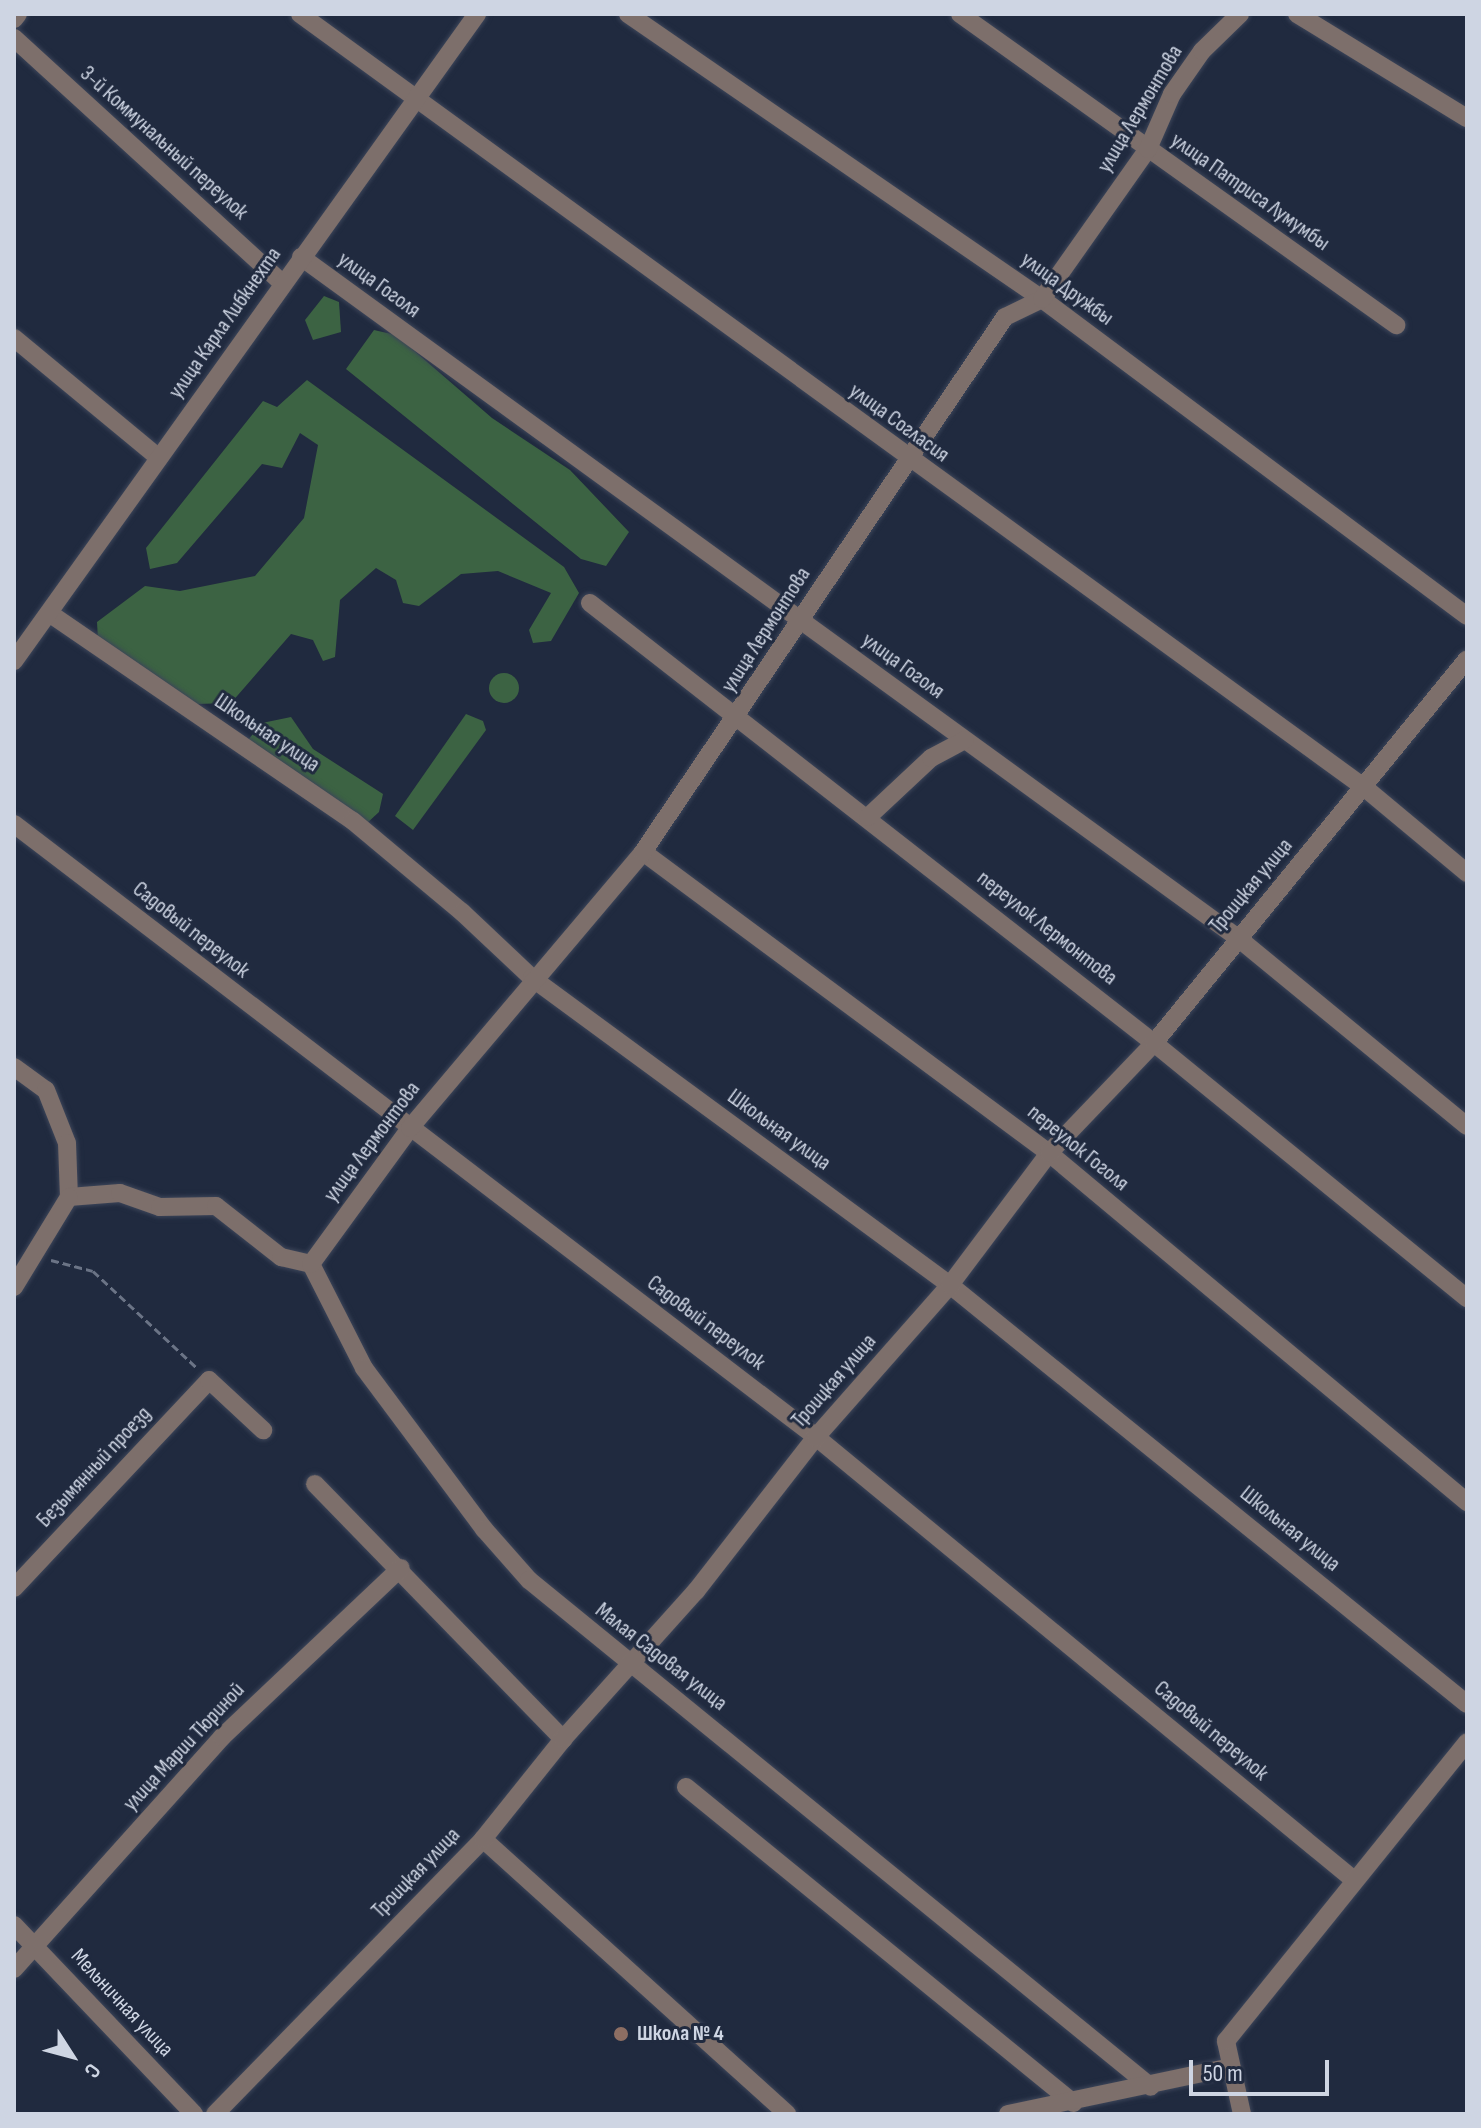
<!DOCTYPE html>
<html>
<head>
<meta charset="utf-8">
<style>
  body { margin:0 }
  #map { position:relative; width:1481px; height:2128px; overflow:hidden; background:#202a3f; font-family:"Sofia Sans Condensed",sans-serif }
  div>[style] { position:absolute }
  .forest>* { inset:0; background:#3c6343 }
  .round { border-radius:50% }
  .path>* { height:3px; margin-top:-1.5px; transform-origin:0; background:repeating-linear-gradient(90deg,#6b7486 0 8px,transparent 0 12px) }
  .roads { filter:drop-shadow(0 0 2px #3c4559) drop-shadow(0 0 2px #3c4559) }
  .minor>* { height:18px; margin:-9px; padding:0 9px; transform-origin:9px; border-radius:9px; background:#7d6f6b }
  .dots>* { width:22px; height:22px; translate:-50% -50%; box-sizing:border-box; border:4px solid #202a3f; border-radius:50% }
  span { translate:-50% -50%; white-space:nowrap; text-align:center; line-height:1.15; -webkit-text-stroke:6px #202a3f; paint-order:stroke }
  .street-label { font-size:22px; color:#ced5e3 }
  .poi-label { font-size:22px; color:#ced5e3; font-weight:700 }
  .left { translate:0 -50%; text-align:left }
  .frame { position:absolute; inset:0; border:16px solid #ced5e3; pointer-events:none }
  .north { position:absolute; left:32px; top:2016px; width:80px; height:80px; -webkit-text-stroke:6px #202a3f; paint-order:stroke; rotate:126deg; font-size:22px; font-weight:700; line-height:32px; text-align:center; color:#ced5e3 }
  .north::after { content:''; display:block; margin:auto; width:28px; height:36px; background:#ced5e3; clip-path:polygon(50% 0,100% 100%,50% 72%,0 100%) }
  .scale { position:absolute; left:1189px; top:2060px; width:140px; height:36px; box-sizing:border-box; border:4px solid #ced5e3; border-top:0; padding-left:10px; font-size:24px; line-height:28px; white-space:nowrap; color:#ced5e3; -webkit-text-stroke:6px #202a3f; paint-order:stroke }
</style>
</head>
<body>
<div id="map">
  <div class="forest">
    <i style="clip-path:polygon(324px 296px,339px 302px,341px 332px,313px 340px,305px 320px)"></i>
    <i style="clip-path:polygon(374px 330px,396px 335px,492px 418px,570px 470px,629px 532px,606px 566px,581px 559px,346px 369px)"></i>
    <i style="clip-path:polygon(307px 380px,564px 567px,579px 593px,551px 641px,533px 643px,529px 630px,551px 593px,498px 571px,461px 574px,419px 606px,403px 603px,396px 580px,376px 568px,340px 600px,335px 657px,323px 661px,313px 640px,291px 634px,231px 703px,197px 704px,98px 641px,97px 622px,145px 586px,180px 591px,255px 576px,304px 518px,318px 445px,300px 433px,282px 468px,262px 464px,177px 563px,150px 569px,146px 548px,263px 401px,277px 407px)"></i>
    <i class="round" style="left:489px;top:673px;width:30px;height:30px"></i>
    <i style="clip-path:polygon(466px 714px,483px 721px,486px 730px,413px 830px,395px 816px)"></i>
    <i style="clip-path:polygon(291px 717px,313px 749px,383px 794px,379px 812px,366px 824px,248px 740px,262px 723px)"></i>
  </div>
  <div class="path">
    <i style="left:51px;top:1260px;width:43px;rotate:14.7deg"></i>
    <i style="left:93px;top:1271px;width:141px;rotate:43deg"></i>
  </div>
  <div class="roads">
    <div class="minor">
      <i style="left:300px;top:14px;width:1317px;rotate:36.01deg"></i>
      <i style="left:1365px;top:788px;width:133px;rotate:39.8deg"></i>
      <i style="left:628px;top:14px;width:503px;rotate:34.54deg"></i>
      <i style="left:1042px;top:299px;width:530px;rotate:36.72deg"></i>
      <i style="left:960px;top:14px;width:536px;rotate:35.5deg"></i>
      <i style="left:1297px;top:14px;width:199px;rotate:31.5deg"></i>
      <i style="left:14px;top:19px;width:6px;rotate:-51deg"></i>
      <i style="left:14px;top:38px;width:363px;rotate:42.4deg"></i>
      <i style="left:301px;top:257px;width:1158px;rotate:36.01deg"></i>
      <i style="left:1238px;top:938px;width:296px;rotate:39.4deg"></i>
      <i style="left:14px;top:338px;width:188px;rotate:39.6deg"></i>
      <i style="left:590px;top:603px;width:715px;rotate:37.96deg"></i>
      <i style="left:1154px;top:1043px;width:404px;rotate:39.2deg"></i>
      <i style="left:49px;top:613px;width:368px;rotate:34.4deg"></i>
      <i style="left:353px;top:821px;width:142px;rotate:39.9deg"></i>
      <i style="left:462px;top:912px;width:96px;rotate:43.3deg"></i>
      <i style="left:532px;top:978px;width:519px;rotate:36.3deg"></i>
      <i style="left:950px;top:1285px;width:665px;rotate:39.02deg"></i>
      <i style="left:14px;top:661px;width:796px;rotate:-54.41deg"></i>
      <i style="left:868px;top:817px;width:86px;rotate:-43.1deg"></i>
      <i style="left:931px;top:758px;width:38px;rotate:-28deg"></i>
      <i style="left:14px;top:824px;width:1009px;rotate:37.39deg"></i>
      <i style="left:816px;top:1437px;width:697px;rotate:39.47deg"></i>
      <i style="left:643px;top:852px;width:505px;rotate:36.55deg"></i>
      <i style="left:1049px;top:1153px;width:545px;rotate:39.86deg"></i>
      <i style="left:14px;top:1067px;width:39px;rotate:36deg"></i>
      <i style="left:46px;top:1090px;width:57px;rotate:68.4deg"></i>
      <i style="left:67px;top:1143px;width:54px;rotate:87.9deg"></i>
      <i style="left:69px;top:1197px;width:51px;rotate:-4.5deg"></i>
      <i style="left:120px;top:1193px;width:42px;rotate:19.3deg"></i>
      <i style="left:160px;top:1207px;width:56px;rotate:-1deg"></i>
      <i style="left:216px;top:1206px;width:83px;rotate:38.1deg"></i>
      <i style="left:281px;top:1257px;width:31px;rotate:13deg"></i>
      <i style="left:311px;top:1264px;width:117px;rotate:63deg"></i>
      <i style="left:364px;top:1368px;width:201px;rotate:53.3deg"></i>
      <i style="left:484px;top:1529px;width:68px;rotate:48.6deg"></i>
      <i style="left:529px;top:1580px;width:802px;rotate:39.18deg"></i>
      <i style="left:311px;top:1264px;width:168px;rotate:-53.9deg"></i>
      <i style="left:410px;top:1128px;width:361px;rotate:-49.8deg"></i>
      <i style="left:643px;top:852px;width:646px;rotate:-55.92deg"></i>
      <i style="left:1005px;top:317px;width:41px;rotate:-25.9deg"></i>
      <i style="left:1042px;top:299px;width:184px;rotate:-54.8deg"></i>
      <i style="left:1148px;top:149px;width:60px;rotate:-66.4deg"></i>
      <i style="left:1172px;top:94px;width:52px;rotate:-55.1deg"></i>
      <i style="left:1202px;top:51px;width:53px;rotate:-44.2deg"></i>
      <i style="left:14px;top:1287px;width:105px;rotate:-58.6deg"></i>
      <i style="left:315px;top:1484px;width:356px;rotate:45.8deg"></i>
      <i style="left:14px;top:1588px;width:285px;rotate:-46.8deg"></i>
      <i style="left:209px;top:1380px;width:74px;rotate:42.8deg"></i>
      <i style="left:686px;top:1787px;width:500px;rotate:39.2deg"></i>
      <i style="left:483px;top:1839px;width:410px;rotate:42.1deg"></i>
      <i style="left:14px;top:1925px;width:261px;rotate:46.4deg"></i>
      <i style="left:14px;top:1969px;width:312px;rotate:-48.1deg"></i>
      <i style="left:222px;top:1737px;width:246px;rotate:-43.4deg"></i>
      <i style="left:215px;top:2114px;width:384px;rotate:-45.7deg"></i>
      <i style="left:483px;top:1839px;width:128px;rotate:-51.3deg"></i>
      <i style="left:563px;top:1739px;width:199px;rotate:-48.1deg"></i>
      <i style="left:696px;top:1591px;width:195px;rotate:-52.1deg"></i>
      <i style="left:816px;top:1437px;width:203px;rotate:-48.6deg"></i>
      <i style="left:950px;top:1285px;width:165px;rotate:-53.1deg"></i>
      <i style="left:1049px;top:1153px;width:152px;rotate:-46.3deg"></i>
      <i style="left:1154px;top:1043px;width:495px;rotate:-50.8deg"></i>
      <i style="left:1008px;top:2114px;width:228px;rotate:-11.9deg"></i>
      <i style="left:1242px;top:2114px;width:75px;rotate:-102.4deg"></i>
      <i style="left:1226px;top:2041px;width:384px;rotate:-51.1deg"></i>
    </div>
  </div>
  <div class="dots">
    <i style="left:621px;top:2034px;background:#8d6e63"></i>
  </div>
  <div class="street-label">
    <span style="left:1140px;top:109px;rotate:-59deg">улица Лермонтова</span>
    <span style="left:164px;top:143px;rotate:42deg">3-й Коммунальный переулок</span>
    <span style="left:1250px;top:192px;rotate:35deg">улица Патриса Лумумбы</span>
    <span style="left:379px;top:285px;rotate:36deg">улица Гоголя</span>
    <span style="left:1067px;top:289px;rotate:36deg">улица Дружбы</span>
    <span style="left:225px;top:323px;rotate:-55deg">улица Карла Либкнехта</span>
    <span style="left:899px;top:423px;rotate:36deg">улица Согласия</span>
    <span style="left:766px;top:630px;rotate:-57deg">улица Лермонтова</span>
    <span style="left:903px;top:666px;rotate:36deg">улица Гоголя</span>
    <span style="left:267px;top:733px;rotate:34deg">Школьная улица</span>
    <span style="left:1251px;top:886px;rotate:-50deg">Троицкая улица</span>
    <span style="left:1047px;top:928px;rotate:38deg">переулок Лермонтова</span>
    <span style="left:191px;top:930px;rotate:38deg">Садовый переулок</span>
    <span style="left:779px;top:1130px;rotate:36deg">Школьная улица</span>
    <span style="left:372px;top:1142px;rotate:-53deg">улица Лермонтова</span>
    <span style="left:1078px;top:1148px;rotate:39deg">переулок Гоголя</span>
    <span style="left:706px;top:1323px;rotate:37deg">Садовый переулок</span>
    <span style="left:834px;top:1381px;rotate:-49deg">Троицкая улица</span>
    <span style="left:94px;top:1467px;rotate:-47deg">Безымянный проезд</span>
    <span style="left:1290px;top:1529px;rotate:39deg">Школьная улица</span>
    <span style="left:661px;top:1657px;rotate:38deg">Малая Садовая улица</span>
    <span style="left:1211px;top:1731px;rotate:40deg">Садовый переулок</span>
    <span style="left:184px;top:1747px;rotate:-47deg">улица Марии Тюриной</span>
    <span style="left:416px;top:1873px;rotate:-46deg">Троицкая улица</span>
    <span style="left:122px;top:2003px;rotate:47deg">Мельничная улица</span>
  </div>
  <div class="poi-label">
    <span class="left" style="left:637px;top:2034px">Школа № 4</span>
  </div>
  <div class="frame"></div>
  <div class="north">С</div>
  <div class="scale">50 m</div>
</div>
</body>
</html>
